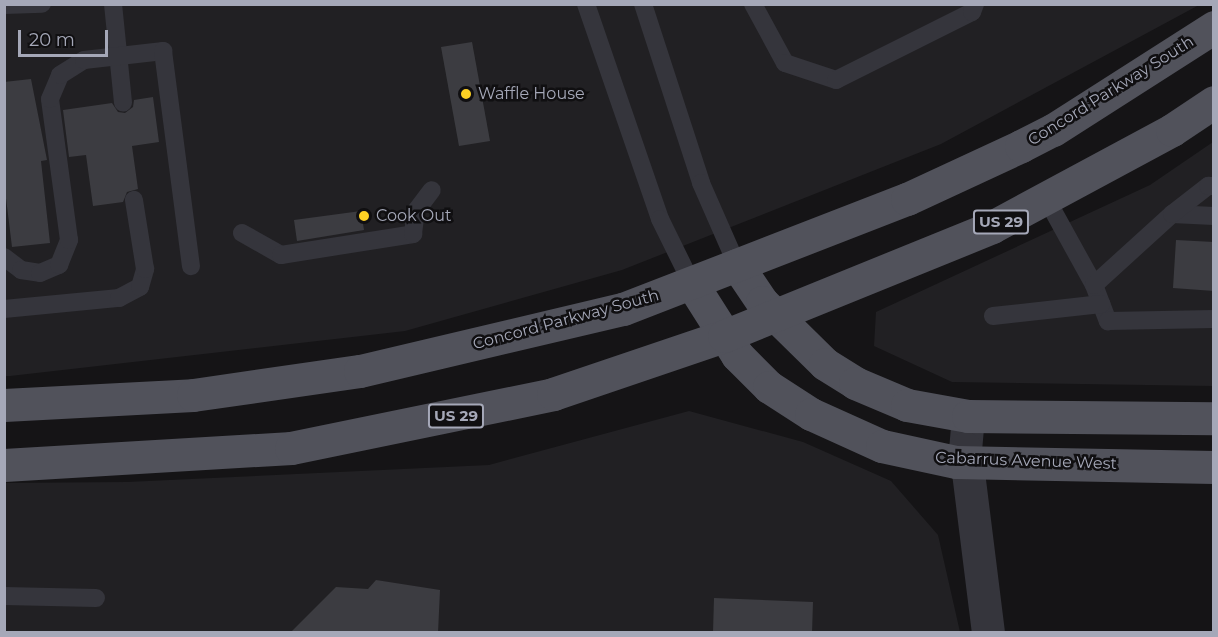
<!DOCTYPE html>
<html>
<head>
<meta charset="utf-8">
<style>
  body { margin:0 }
  #map { position:relative; width:1218px; height:637px; overflow:hidden; background:#151416; font-family:Montserrat,sans-serif }
  div>[style] { position:absolute }
  .built>* { inset:0; background:#212023 }
  .building>* { inset:0; background:#3c3c41 }
  .service>* { height:18px; margin:-9px; padding:0 9px; transform-origin:9px; border-radius:9px; background:#35353c }
  .minor>* { height:33px; margin:-16.5px; padding:0 16.5px; transform-origin:16.5px; border-radius:16.5px; background:#35353c }
  .primary>* { height:33px; margin:-16.5px; padding:0 16.5px; transform-origin:16.5px; border-radius:16.5px; background:#51525b }
  .dots>* { width:16px; height:16px; translate:-50% -50%; box-sizing:border-box; border:3px solid #100f11; border-radius:50% }
  span { translate:-50% -50%; white-space:nowrap; text-align:center; line-height:1.15; -webkit-text-stroke:5px #100f11; paint-order:stroke }
  .shield-label span { padding:2px 4px; background:#100f11; border:2px solid; border-radius:4px; -webkit-text-stroke-width:0 }
  .shield-label { font-size:15px; color:#a5a8b8; font-weight:700 }
  .street-label { font-size:16px; color:#a5a8b8 }
  .poi-label { font-size:16px; color:#a5a8b8 }
  .left { translate:0 -50%; text-align:left }
  .frame { position:absolute; inset:0; border:6px solid #a5a8b8; pointer-events:none }
  .scale { position:absolute; left:18px; top:30px; width:90px; height:27px; box-sizing:border-box; border:3px solid #a5a8b8; border-top:0; padding-left:8px; font-size:18px; line-height:21px; white-space:nowrap; color:#a5a8b8; -webkit-text-stroke:4px #100f11; paint-order:stroke }
</style>
</head>
<body>
<div id="map">
  <div class="built">
    <i style="clip-path:polygon(5px 5px,1199px 5px,941px 144px,622px 270px,405px 331px,10px 376px,5px 376px)"></i>
    <i style="clip-path:polygon(1213px 142px,1213px 386px,952px 382px,874px 346px,876px 312px,1150px 185px)"></i>
    <i style="clip-path:polygon(689px 411px,803px 442px,891px 481px,938px 535px,960px 632px,5px 632px,4px 483px,127px 482px,489px 465px)"></i>
  </div>
  <div class="building">
    <i style="clip-path:polygon(472px 42px,490px 141px,459px 146px,441px 47px)"></i>
    <i style="clip-path:polygon(31px 79px,47px 160px,41px 161px,50px 243px,12px 247px,4px 182px,4px 82px)"></i>
    <i style="clip-path:polygon(153px 97px,159px 142px,132px 146px,138px 189px,127px 192px,123px 202px,93px 206px,86px 155px,69px 157px,63px 110px,112px 103px,118px 112px,125px 113px,133px 107px,134px 100px)"></i>
    <i style="clip-path:polygon(361px 211px,364px 230px,297px 241px,294px 220px)"></i>
    <i style="clip-path:polygon(1176px 240px,1214px 242px,1214px 291px,1173px 288px)"></i>
    <i style="clip-path:polygon(376px 580px,440px 590px,438px 633px,290px 633px,336px 587px,368px 589px)"></i>
    <i style="clip-path:polygon(714px 598px,813px 602px,812px 633px,713px 633px)"></i>
  </div>
  <div class="service">
    <i style="left:113px;top:4px;width:99px;rotate:84.2deg"></i>
    <i style="left:586px;top:4px;width:227px;rotate:71deg"></i>
    <i style="left:660px;top:219px;width:72px;rotate:63.8deg"></i>
    <i style="left:643px;top:4px;width:188px;rotate:72deg"></i>
    <i style="left:701px;top:183px;width:90px;rotate:66.3deg"></i>
    <i style="left:753px;top:4px;width:67px;rotate:61.5deg"></i>
    <i style="left:785px;top:63px;width:54px;rotate:18.4deg"></i>
    <i style="left:836px;top:80px;width:152px;rotate:-26.6deg"></i>
    <i style="left:972px;top:12px;width:9px;rotate:-69deg"></i>
    <i style="left:4px;top:5px;width:38px;rotate:-2deg"></i>
    <i style="left:1046px;top:198px;width:99px;rotate:61.1deg"></i>
    <i style="left:1094px;top:285px;width:39px;rotate:69deg"></i>
    <i style="left:1108px;top:321px;width:106px;rotate:-1.1deg"></i>
    <i style="left:1172px;top:214px;width:42px;rotate:2.7deg"></i>
    <i style="left:242px;top:233px;width:45px;rotate:29.4deg"></i>
    <i style="left:281px;top:255px;width:134px;rotate:-9deg"></i>
    <i style="left:413px;top:234px;width:23px;rotate:-83deg"></i>
    <i style="left:416px;top:211px;width:26px;rotate:-53deg"></i>
    <i style="left:4px;top:257px;width:21px;rotate:37deg"></i>
    <i style="left:21px;top:270px;width:19px;rotate:9deg"></i>
    <i style="left:40px;top:273px;width:21px;rotate:-23deg"></i>
    <i style="left:59px;top:265px;width:27px;rotate:-68deg"></i>
    <i style="left:69px;top:240px;width:142px;rotate:-97.7deg"></i>
    <i style="left:50px;top:99px;width:26px;rotate:-67deg"></i>
    <i style="left:60px;top:75px;width:28px;rotate:-32deg"></i>
    <i style="left:84px;top:60px;width:80px;rotate:-6.5deg"></i>
    <i style="left:163px;top:51px;width:217px;rotate:82.6deg"></i>
    <i style="left:1094px;top:285px;width:105px;rotate:-42.3deg"></i>
    <i style="left:1172px;top:214px;width:46px;rotate:-37.9deg"></i>
    <i style="left:1208px;top:186px;width:6px"></i>
    <i style="left:4px;top:309px;width:116px;rotate:-5.5deg"></i>
    <i style="left:119px;top:298px;width:24px;rotate:-28deg"></i>
    <i style="left:140px;top:287px;width:19px;rotate:-74deg"></i>
    <i style="left:145px;top:269px;width:70px;rotate:-99.1deg"></i>
    <i style="left:993px;top:316px;width:109px;rotate:-6.3deg"></i>
    <i style="left:4px;top:596px;width:92px;rotate:1.2deg"></i>
  </div>
  <div class="minor">
    <i style="left:968px;top:416px;width:32px;rotate:95deg"></i>
    <i style="left:965px;top:448px;width:185px;rotate:82.9deg"></i>
  </div>
  <div class="primary">
    <i style="left:737px;top:265px;width:45px;rotate:56deg"></i>
    <i style="left:762px;top:302px;width:88px;rotate:44.5deg"></i>
    <i style="left:825px;top:364px;width:36px;rotate:32deg"></i>
    <i style="left:855px;top:383px;width:56px;rotate:22.9deg"></i>
    <i style="left:907px;top:405px;width:62px;rotate:10.2deg"></i>
    <i style="left:968px;top:416px;width:246px;rotate:0.5deg"></i>
    <i style="left:692px;top:284px;width:84px;rotate:57.6deg"></i>
    <i style="left:737px;top:355px;width:45px;rotate:45deg"></i>
    <i style="left:769px;top:387px;width:50px;rotate:32.7deg"></i>
    <i style="left:811px;top:414px;width:78px;rotate:24.3deg"></i>
    <i style="left:882px;top:446px;width:76px;rotate:12.2deg"></i>
    <i style="left:956px;top:462px;width:258px;rotate:1.1deg"></i>
    <i style="left:4px;top:405px;width:189px;rotate:-3deg"></i>
    <i style="left:193px;top:395px;width:169px;rotate:-8.2deg"></i>
    <i style="left:360px;top:371px;width:270px;rotate:-13.3deg"></i>
    <i style="left:623px;top:309px;width:305px;rotate:-21.2deg"></i>
    <i style="left:907px;top:199px;width:126px;rotate:-24.9deg"></i>
    <i style="left:1021px;top:146px;width:36px;rotate:-27deg"></i>
    <i style="left:1053px;top:130px;width:191px;rotate:-32.6deg"></i>
    <i style="left:4px;top:465px;width:288px;rotate:-3.4deg"></i>
    <i style="left:291px;top:448px;width:268px;rotate:-11.6deg"></i>
    <i style="left:553px;top:394px;width:181px;rotate:-18.7deg"></i>
    <i style="left:724px;top:336px;width:289px;rotate:-22.1deg"></i>
    <i style="left:992px;top:227px;width:204px;rotate:-28.3deg"></i>
    <i style="left:1172px;top:130px;width:50px;rotate:-33.7deg"></i>
  </div>
  <div class="dots">
    <i style="left:466px;top:94px;background:#fed124"></i>
    <i style="left:364px;top:216px;background:#fed124"></i>
  </div>
  <div class="shield-label">
    <span style="left:1001px;top:222px">US 29</span>
    <span style="left:456px;top:416px">US 29</span>
  </div>
  <div class="street-label">
    <span style="left:1111px;top:91px;rotate:-32deg">Concord Parkway South</span>
    <span style="left:566px;top:320px;rotate:-15deg">Concord Parkway South</span>
    <span style="left:1026px;top:461px;rotate:2deg">Cabarrus Avenue West</span>
  </div>
  <div class="poi-label">
    <span class="left" style="left:478px;top:94px">Waffle House</span>
    <span class="left" style="left:376px;top:216px">Cook Out</span>
  </div>
  <div class="frame"></div>
  <div class="scale">20 m</div>
</div>
</body>
</html>
